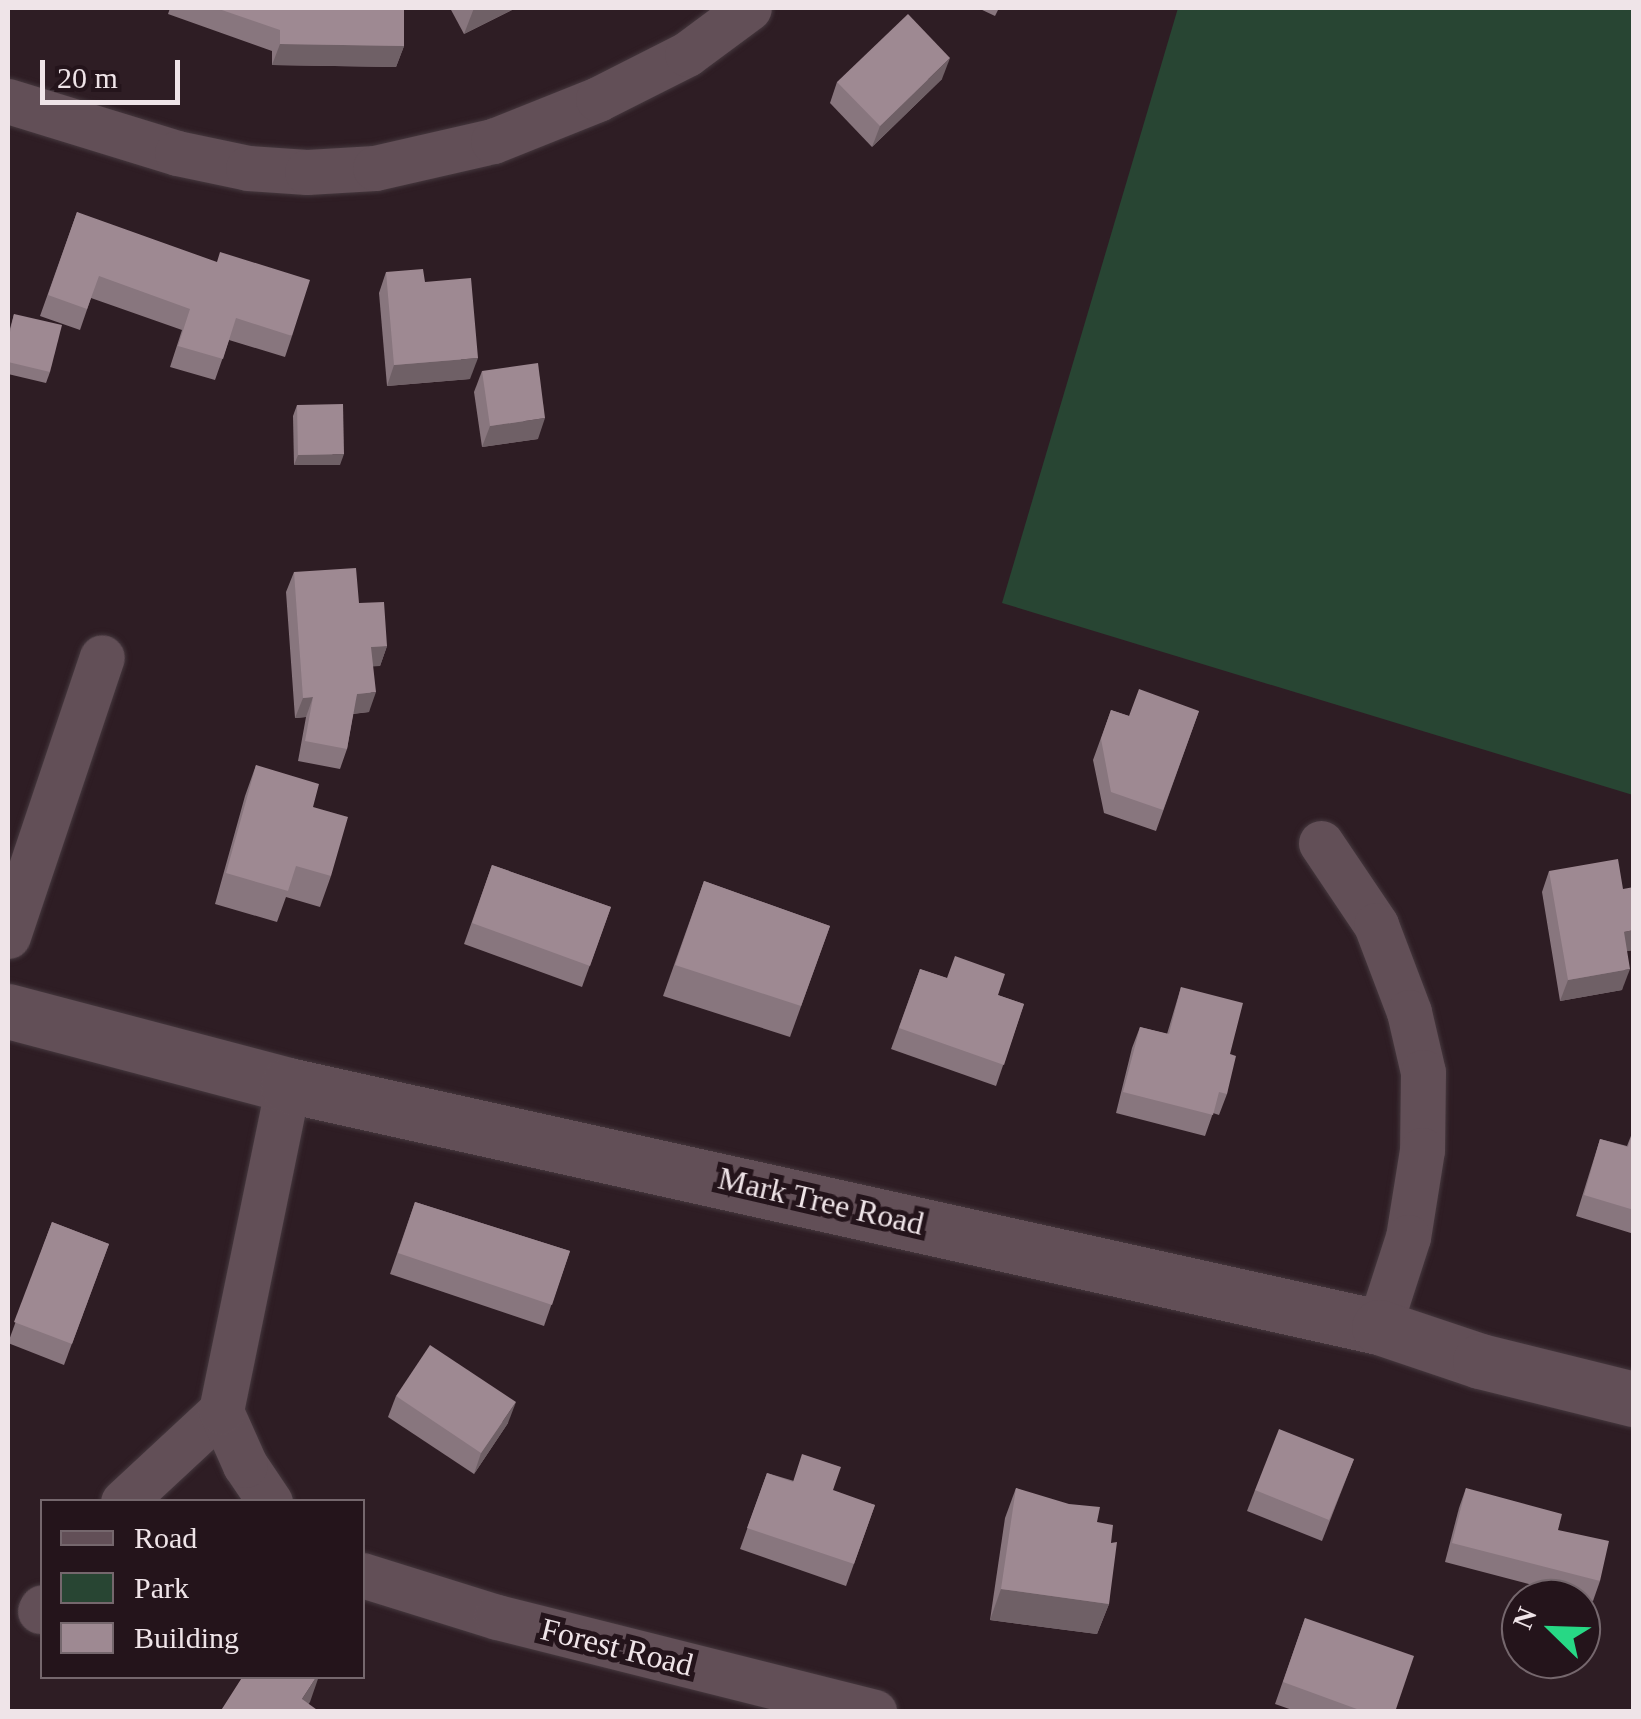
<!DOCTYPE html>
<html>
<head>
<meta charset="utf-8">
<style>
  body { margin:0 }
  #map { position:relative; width:1641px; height:1719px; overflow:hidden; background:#2e1d24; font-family:Georgia,serif }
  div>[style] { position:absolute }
  .green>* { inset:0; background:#284533 }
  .roads { filter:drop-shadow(0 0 2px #45383e) drop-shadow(0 0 2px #45383e) }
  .minor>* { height:45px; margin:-22.5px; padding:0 22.5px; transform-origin:22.5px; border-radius:22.5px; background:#624f57 }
  .tertiary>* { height:55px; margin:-27.5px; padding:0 27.5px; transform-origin:27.5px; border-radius:27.5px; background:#624f57 }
  .wall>* { inset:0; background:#88767e }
  .shaded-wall>* { inset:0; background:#6f6066 }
  .building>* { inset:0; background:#9e8992 }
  span { translate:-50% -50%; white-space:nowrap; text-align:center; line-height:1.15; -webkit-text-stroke:10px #24141b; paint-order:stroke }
  .street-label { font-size:32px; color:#efe4e8 }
  .frame { position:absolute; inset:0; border:10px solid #efe4e8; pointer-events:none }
  .legend { position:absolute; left:40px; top:1499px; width:325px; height:180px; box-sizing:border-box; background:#24141b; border:2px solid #75676d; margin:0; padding:12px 18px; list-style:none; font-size:30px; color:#efe4e8 }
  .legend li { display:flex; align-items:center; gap:20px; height:50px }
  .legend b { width:50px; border:2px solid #75676d }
  .north { position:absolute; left:1501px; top:1579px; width:100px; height:100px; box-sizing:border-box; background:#24141b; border:2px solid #75676d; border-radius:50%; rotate:293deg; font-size:28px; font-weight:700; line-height:40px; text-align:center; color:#efe4e8 }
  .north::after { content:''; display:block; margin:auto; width:35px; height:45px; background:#27d885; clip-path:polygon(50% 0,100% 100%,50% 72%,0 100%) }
  .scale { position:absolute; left:40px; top:60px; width:140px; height:45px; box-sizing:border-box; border:5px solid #efe4e8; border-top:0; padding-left:12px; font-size:30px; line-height:35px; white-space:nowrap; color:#efe4e8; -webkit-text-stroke:8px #24141b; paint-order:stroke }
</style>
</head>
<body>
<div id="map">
  <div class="green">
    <i style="clip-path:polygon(1178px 8px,1633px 8px,1633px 795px,1002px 603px)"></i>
  </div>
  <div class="roads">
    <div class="minor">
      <i style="left:8px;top:101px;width:177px;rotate:17.1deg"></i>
      <i style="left:177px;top:153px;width:73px;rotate:11.9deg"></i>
      <i style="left:248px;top:168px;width:59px;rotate:3.9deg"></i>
      <i style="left:307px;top:172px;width:68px;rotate:-3.4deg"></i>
      <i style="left:375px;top:168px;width:121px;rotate:-12.9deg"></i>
      <i style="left:493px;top:141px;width:113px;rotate:-21.8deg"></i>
      <i style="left:598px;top:99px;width:100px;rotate:-26.8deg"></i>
      <i style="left:687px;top:54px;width:77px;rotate:-36.6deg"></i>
      <i style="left:1321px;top:843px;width:99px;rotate:56.1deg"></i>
      <i style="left:1376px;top:925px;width:93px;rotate:69.2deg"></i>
      <i style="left:1409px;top:1012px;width:62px;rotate:76.9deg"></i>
      <i style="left:1423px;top:1072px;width:78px;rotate:90.7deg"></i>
      <i style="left:1422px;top:1150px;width:88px;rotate:99.1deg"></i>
      <i style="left:1408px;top:1237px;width:95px;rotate:107.9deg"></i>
      <i style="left:8px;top:936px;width:294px;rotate:-71.4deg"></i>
      <i style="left:123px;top:1502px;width:134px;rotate:-42.9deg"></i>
      <i style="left:270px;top:1502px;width:45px;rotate:-124deg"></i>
      <i style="left:245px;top:1465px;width:59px;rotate:-114deg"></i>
      <i style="left:221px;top:1411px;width:333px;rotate:-78.4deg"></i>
      <i style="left:362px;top:1575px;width:141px;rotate:17.3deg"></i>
      <i style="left:497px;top:1617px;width:389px;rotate:14.1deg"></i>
      <i style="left:40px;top:1611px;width:4px;rotate:-63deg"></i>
    </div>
    <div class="tertiary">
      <i style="left:8px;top:1011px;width:290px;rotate:14.8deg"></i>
      <i style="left:288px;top:1085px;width:1118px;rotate:12.51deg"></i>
      <i style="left:1379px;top:1327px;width:107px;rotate:18.6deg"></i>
      <i style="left:1480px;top:1361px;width:159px;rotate:13.9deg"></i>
    </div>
  </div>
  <div class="wall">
    <i style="clip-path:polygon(170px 8px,404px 8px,404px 46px,396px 67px,272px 65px,272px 51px,168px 14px)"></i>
    <i style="clip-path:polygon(450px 8px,516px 8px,464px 34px)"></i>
    <i style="clip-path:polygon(978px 8px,999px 8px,995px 16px)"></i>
    <i style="clip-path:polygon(942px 79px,872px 147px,830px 103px,837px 82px)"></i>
    <i style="clip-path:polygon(77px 212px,292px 336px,285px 357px,229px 340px,215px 380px,170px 367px,182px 330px,91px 298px,80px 330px,40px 316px)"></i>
    <i style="clip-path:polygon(386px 272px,425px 282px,470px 379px,387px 386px,379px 293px)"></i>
    <i style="clip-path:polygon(14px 314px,50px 372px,46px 383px,8px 374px,8px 336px)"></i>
    <i style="clip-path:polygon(482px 371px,538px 439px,482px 447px,474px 392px)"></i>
    <i style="clip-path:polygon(297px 405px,340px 465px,294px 465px,293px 416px)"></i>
    <i style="clip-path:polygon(294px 572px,359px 603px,387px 646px,380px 666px,373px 666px,369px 712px,353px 714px,347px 749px,340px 769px,298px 761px,306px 717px,295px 718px,286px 592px)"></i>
    <i style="clip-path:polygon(1111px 710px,1129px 716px,1199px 711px,1156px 831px,1104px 813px,1093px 760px)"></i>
    <i style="clip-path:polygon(256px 765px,313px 807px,331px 876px,320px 907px,286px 897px,277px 922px,215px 904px,245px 796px)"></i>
    <i style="clip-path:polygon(492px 865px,611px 907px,582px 987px,464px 944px)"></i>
    <i style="clip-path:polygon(1549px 871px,1634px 950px,1627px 951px,1622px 990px,1560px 1001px,1542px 892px)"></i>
    <i style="clip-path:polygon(704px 881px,830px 926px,790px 1037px,663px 996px)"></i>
    <i style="clip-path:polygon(920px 969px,1024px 1004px,996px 1086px,891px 1049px)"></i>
    <i style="clip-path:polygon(1181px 987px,1230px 1054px,1227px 1094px,1219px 1115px,1213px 1113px,1205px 1136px,1116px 1113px,1132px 1048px,1140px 1027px,1167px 1034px)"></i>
    <i style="clip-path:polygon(1634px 1128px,1634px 1234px,1576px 1216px,1600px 1139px,1627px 1146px)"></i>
    <i style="clip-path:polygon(415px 1202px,570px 1251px,544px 1326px,390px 1274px)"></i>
    <i style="clip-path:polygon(52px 1222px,109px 1244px,64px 1365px,8px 1343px)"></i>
    <i style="clip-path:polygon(396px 1396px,508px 1423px,474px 1474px,388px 1417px)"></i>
    <i style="clip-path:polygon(1354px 1459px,1322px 1541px,1247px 1511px,1255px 1490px)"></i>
    <i style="clip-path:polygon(767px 1473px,875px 1505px,846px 1586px,740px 1549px)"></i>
    <i style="clip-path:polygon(1016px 1488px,1097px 1522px,1111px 1543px,1109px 1604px,1097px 1634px,990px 1620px,1005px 1518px)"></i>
    <i style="clip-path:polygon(1466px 1488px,1600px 1581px,1593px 1601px,1445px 1562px,1459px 1508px)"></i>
    <i style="clip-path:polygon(1305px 1618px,1395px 1712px,1298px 1712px,1275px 1704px)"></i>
  </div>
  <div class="shaded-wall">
    <i style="clip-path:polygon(474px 8px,516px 8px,464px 34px)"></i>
    <i style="clip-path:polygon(280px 44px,404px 46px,396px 67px,272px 65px)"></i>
    <i style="clip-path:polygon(950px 58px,942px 79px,872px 147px,880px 126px)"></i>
    <i style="clip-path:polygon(478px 358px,470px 379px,387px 386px,394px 365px)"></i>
    <i style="clip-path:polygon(545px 418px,538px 439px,482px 447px,490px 426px)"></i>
    <i style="clip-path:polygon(344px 454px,340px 465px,294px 465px,298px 455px)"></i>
    <i style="clip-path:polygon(387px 646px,380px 666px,364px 667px,371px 647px)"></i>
    <i style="clip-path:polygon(376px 692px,369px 712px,350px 714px,357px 694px)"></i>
    <i style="clip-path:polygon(313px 697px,306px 717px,295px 718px,303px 698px)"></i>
    <i style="clip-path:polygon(1634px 930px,1634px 950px,1616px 953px,1624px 932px)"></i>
    <i style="clip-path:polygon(1630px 969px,1622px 990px,1560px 1001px,1568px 980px)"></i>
    <i style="clip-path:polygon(516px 1402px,508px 1423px,474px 1474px,481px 1453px)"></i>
    <i style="clip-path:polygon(1001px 1589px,1109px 1604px,1097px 1634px,990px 1620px)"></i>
    <i style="clip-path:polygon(317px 1676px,319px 1676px,310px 1702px,303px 1712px,302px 1699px)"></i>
  </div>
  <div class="building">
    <i style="clip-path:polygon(216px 8px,404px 8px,404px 46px,280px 44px,280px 30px)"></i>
    <i style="clip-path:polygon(908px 14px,950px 58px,880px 126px,837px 82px)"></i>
    <i style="clip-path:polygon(77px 212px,217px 262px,220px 252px,310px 280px,292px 336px,236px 318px,223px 359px,178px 346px,190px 309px,99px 276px,87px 309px,48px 295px)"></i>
    <i style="clip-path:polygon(423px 269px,425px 282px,471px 278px,478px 358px,394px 365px,386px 272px)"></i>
    <i style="clip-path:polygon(14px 314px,62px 325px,50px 372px,8px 362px,8px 341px)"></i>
    <i style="clip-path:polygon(538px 363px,545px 418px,490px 426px,482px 371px)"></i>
    <i style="clip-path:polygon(343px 404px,344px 454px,298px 455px,297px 405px)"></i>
    <i style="clip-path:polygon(356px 568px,359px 603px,384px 602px,387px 646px,371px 647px,376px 692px,357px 694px,347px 749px,305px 741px,313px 697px,303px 698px,294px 572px)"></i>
    <i style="clip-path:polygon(1139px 689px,1199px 711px,1163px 810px,1111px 792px,1101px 739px,1111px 710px,1129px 716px)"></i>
    <i style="clip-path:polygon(256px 765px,319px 784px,313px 807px,348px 817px,331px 876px,296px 866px,288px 891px,226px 873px)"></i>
    <i style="clip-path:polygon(1618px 859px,1623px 889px,1634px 887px,1634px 930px,1624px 932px,1630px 969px,1568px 980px,1549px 871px)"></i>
    <i style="clip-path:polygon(492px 865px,611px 907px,590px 966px,472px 923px)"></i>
    <i style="clip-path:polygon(704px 881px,830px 926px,801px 1006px,675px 965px)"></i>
    <i style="clip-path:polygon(955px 956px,1005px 974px,998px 995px,1024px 1004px,1004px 1065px,899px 1028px,920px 969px,947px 978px)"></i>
    <i style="clip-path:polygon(1181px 987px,1243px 1003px,1230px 1054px,1236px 1056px,1227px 1094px,1219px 1092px,1213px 1115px,1123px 1092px,1140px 1027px,1169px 1034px)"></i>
    <i style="clip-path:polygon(1634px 1128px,1634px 1210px,1584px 1195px,1600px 1139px,1628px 1147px)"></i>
    <i style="clip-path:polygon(415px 1202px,570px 1251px,552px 1305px,398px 1253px)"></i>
    <i style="clip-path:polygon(52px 1222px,109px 1244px,72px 1344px,14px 1322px)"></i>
    <i style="clip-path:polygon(430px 1345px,516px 1402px,481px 1453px,396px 1396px)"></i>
    <i style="clip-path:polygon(1279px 1429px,1354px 1459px,1329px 1520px,1255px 1490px)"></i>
    <i style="clip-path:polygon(802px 1454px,841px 1467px,833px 1490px,875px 1505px,854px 1564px,747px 1528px,767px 1473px,793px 1482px)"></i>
    <i style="clip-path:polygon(1016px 1488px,1069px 1504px,1100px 1507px,1097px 1522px,1113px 1525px,1111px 1543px,1117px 1542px,1109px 1604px,1001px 1589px)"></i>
    <i style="clip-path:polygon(1466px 1488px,1562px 1514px,1558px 1530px,1609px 1541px,1600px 1581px,1452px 1543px)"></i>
    <i style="clip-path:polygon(1305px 1618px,1414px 1656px,1395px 1712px,1365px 1712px,1283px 1682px)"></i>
    <i style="clip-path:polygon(243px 1676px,317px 1676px,302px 1699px,320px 1712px,220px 1712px)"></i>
  </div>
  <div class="street-label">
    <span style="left:821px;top:1201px;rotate:13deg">Mark Tree Road</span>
    <span style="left:617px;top:1647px;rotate:14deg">Forest Road</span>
  </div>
  <div class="frame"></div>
  <ul class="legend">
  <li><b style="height:12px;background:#624f57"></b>Road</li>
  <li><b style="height:28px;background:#284533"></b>Park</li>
  <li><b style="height:28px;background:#9e8992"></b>Building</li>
  </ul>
  <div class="north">N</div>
  <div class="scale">20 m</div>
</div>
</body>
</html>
